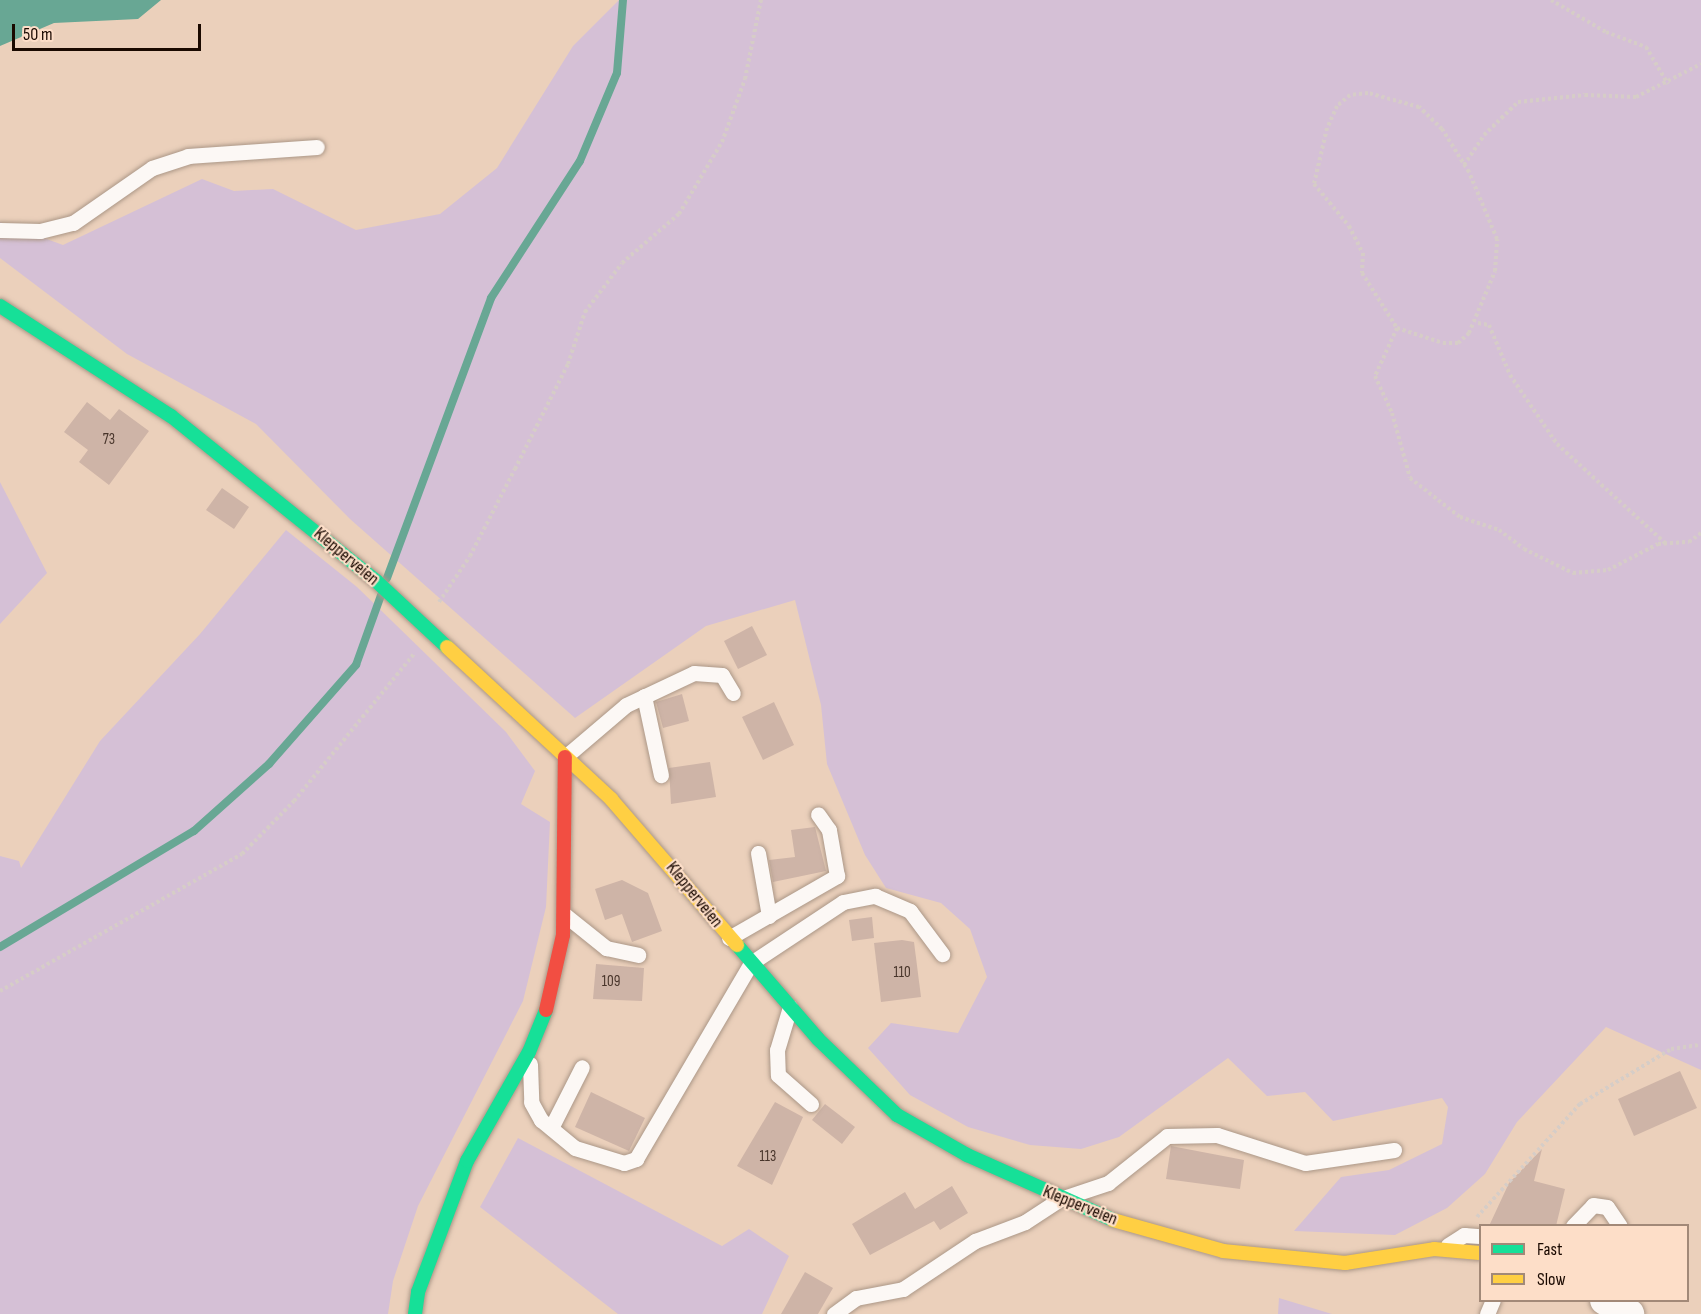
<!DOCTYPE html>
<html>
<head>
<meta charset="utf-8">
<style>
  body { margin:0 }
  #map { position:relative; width:1701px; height:1314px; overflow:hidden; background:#ebd0bb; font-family:"Sofia Sans Condensed",sans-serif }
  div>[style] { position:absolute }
  .green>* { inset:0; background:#d5c0d6 }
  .water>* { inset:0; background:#68a794 }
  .stream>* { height:8px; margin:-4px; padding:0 4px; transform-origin:4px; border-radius:4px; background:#68a794 }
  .building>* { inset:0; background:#ceb4a7 }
  .path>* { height:4px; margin-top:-2px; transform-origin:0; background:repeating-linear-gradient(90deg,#d6cdc7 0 3px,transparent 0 6px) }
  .roads { filter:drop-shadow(0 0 2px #ab9787) drop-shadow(0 0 2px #ab9787) }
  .lane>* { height:15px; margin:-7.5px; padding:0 7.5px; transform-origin:7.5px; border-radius:7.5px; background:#fcf8f5 }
  .street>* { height:30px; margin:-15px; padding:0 15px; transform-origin:15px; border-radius:15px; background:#fcf8f5 }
  .fast>* { height:14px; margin:-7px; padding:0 7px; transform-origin:7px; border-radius:7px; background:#16e098 }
  .slow>* { height:14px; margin:-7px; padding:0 7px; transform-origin:7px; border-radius:7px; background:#ffcf43 }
  .jam>* { height:14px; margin:-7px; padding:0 7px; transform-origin:7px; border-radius:7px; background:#f24e42 }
  span { translate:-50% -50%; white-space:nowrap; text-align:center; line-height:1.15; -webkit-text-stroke:4.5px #fddec8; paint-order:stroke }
  .number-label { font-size:15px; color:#47342a }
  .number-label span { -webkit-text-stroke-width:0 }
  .street-label { font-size:18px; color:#1a0900 }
  .legend { position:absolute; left:1479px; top:1224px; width:210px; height:78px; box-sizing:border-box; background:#fddec8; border:2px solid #a28978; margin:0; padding:8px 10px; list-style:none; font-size:18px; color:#1a0900 }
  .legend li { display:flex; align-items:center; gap:12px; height:30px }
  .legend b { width:30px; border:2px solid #a28978 }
  .scale { position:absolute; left:12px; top:24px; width:189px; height:27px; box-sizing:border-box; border:3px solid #1a0900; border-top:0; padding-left:8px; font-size:18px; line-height:21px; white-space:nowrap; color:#1a0900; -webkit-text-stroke:4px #fddec8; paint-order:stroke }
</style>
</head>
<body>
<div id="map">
  <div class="green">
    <i style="clip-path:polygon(619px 0,1701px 0,1701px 1070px,1606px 1027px,1517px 1122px,1485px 1174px,1447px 1208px,1395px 1235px,1294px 1231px,1341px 1177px,1389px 1170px,1442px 1144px,1448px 1107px,1442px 1098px,1333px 1121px,1305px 1092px,1267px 1096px,1228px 1058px,1119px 1137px,1081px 1149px,1030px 1145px,968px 1127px,910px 1095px,868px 1048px,891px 1023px,958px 1033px,987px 977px,970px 929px,941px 903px,886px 888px,865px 855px,827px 764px,821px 705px,795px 600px,706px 626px,575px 718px,350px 519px,256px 424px,127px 354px,0 258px,0 222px,63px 245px,202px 179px,234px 191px,273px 189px,356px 230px,440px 214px,497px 168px,573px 46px)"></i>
    <i style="clip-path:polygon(0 482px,47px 573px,0 624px)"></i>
    <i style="clip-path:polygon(286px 530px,357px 587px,506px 732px,535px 771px,521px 804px,550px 822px,546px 907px,523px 1001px,418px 1206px,393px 1281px,388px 1314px,0 1314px,0 856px,19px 861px,21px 868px,100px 741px,200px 634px)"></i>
    <i style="clip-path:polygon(518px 1138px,722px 1246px,749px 1229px,789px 1256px,762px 1314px,618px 1314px,480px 1207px)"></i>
    <i style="clip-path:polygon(1279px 1298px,1332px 1314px,1278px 1314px)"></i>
  </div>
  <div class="water">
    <i style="clip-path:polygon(0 0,161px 0,138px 19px,54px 23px,0 46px)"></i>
  </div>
  <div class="stream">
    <i style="left:387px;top:578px;width:299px;rotate:-69.6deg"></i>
    <i style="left:491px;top:298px;width:163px;rotate:-57deg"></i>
    <i style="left:580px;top:161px;width:95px;rotate:-67.2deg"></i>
    <i style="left:617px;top:73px;width:73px;rotate:-85.3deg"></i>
    <i style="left:0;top:947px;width:226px;rotate:-30.9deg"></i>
    <i style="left:194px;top:831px;width:101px;rotate:-41.8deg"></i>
    <i style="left:269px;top:764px;width:132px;rotate:-48.7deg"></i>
    <i style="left:356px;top:665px;width:74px;rotate:-70.3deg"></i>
  </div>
  <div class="building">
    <i style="clip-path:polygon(87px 402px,110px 420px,119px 409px,149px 431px,109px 485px,79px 462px,88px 450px,64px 432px)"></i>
    <i style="clip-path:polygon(222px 488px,249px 507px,234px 529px,206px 510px)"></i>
    <i style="clip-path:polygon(752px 626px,767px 655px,738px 669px,724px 641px)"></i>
    <i style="clip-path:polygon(682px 694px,689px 721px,663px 728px,656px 702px)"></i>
    <i style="clip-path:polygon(774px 702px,794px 745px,763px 760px,742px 717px)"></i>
    <i style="clip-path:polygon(710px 762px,716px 797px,671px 804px,669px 768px)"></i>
    <i style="clip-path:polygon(815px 827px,826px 871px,773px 882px,769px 860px,795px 857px,791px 830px)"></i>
    <i style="clip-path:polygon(622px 880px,648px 893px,662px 931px,632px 942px,622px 914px,605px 920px,595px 889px)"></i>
    <i style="clip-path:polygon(872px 917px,874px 938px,852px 941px,849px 920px)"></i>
    <i style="clip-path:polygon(902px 940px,914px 942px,921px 997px,881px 1002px,874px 943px)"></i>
    <i style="clip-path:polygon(596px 964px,644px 968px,642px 1001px,593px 999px)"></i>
    <i style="clip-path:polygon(1680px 1071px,1697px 1108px,1634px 1136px,1618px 1099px)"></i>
    <i style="clip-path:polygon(591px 1092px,645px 1118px,629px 1151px,575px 1127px)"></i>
    <i style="clip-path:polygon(775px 1102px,803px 1117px,772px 1185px,737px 1166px)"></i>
    <i style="clip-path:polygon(825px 1104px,855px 1127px,842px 1144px,812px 1120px)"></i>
    <i style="clip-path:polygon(1171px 1146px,1244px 1160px,1240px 1189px,1166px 1179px)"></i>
    <i style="clip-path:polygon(1542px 1149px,1534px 1181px,1565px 1189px,1556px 1226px,1489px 1226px,1509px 1183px)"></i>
    <i style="clip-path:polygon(952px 1186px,968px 1213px,940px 1230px,934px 1221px,870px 1255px,852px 1224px,905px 1192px,915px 1209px)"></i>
    <i style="clip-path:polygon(805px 1272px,833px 1288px,818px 1314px,781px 1314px)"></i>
  </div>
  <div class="path">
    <i style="left:1551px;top:0;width:64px;rotate:30.2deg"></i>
    <i style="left:1606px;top:32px;width:43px;rotate:20.6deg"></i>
    <i style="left:1646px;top:47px;width:43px;rotate:59.3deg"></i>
    <i style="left:1464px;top:165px;width:36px;rotate:-56deg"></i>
    <i style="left:1484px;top:135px;width:47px;rotate:-44.1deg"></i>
    <i style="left:1518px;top:102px;width:67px;rotate:-6deg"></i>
    <i style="left:1585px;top:95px;width:51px;rotate:2.2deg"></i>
    <i style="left:1636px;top:97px;width:73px;rotate:-26.9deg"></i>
    <i style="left:1478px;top:323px;width:11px;rotate:10deg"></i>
    <i style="left:1489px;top:325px;width:54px;rotate:67.2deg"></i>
    <i style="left:1510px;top:375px;width:83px;rotate:55.7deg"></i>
    <i style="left:1557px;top:444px;width:147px;rotate:42.5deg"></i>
    <i style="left:1397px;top:328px;width:48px;rotate:18.1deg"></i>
    <i style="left:1443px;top:343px;width:15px"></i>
    <i style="left:1458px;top:343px;width:15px;rotate:-42deg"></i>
    <i style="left:1469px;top:333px;width:67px;rotate:-67.2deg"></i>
    <i style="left:1495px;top:271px;width:32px;rotate:-86deg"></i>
    <i style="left:1497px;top:239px;width:73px;rotate:-112.7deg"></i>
    <i style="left:1469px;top:172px;width:51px;rotate:-122.1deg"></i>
    <i style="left:1442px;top:129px;width:32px;rotate:-136deg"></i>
    <i style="left:1419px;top:107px;width:53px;rotate:-164.6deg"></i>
    <i style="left:1368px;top:93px;width:18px;rotate:174deg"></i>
    <i style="left:1350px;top:95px;width:17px;rotate:140deg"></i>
    <i style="left:1337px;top:106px;width:24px;rotate:114deg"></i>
    <i style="left:1327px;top:128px;width:57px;rotate:103.1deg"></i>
    <i style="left:1314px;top:184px;width:55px;rotate:50.2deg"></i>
    <i style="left:1349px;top:226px;width:30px;rotate:63deg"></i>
    <i style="left:1363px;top:253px;width:20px;rotate:93deg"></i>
    <i style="left:1362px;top:273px;width:65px;rotate:57.5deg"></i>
    <i style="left:1397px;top:328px;width:53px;rotate:114.6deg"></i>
    <i style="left:1375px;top:376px;width:41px;rotate:65.3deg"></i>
    <i style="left:1392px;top:413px;width:67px;rotate:74.5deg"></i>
    <i style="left:1410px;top:478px;width:63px;rotate:38deg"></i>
    <i style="left:1460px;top:517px;width:41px;rotate:18.4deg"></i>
    <i style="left:1499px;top:530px;width:31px;rotate:37deg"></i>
    <i style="left:1524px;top:549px;width:55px;rotate:26.1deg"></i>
    <i style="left:1573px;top:573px;width:35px;rotate:-5deg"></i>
    <i style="left:1608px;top:570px;width:56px;rotate:-27.5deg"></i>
    <i style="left:1658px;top:544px;width:31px;rotate:-4deg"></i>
    <i style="left:1689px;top:542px;width:15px;rotate:-37deg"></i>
    <i style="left:439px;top:602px;width:55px;rotate:-56deg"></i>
    <i style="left:470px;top:556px;width:98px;rotate:-62.7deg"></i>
    <i style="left:515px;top:469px;width:118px;rotate:-63.2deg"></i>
    <i style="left:568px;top:364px;width:55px;rotate:-71.9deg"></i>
    <i style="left:585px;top:312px;width:61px;rotate:-52.9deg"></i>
    <i style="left:622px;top:263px;width:75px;rotate:-40.7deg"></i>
    <i style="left:679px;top:214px;width:84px;rotate:-59.2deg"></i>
    <i style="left:722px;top:142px;width:67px;rotate:-69.9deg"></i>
    <i style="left:745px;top:79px;width:81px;rotate:-78.6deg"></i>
    <i style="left:0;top:991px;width:278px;rotate:-29.5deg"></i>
    <i style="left:242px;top:854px;width:74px;rotate:-45.5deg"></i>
    <i style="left:294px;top:801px;width:190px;rotate:-50.8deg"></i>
    <i style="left:1477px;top:1217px;width:153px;rotate:-47.7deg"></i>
    <i style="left:1580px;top:1104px;width:106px;rotate:-31.1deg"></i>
    <i style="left:1671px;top:1049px;width:30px;rotate:-8deg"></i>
  </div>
  <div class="roads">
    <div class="lane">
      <i style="left:0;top:230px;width:40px;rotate:1.4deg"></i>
      <i style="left:40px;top:231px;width:34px;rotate:-14deg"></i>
      <i style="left:73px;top:223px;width:96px;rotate:-34.8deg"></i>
      <i style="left:152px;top:168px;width:38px;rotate:-18deg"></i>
      <i style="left:188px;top:156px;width:129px;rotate:-4deg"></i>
      <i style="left:644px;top:696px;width:81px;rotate:77.9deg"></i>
      <i style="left:565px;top:757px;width:80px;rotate:-40.4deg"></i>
      <i style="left:626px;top:705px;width:75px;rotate:-25.2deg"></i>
      <i style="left:694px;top:673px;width:28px;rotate:4deg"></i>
      <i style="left:722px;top:675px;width:21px;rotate:59deg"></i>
      <i style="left:758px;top:853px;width:64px;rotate:80.1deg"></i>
      <i style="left:565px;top:915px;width:53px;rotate:38.8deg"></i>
      <i style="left:606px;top:948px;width:33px;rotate:12deg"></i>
      <i style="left:729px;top:938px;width:125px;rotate:-29.9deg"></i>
      <i style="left:837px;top:876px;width:47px;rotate:-99.9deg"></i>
      <i style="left:829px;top:830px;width:19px;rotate:-125deg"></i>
      <i style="left:790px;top:1007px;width:45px;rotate:106.8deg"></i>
      <i style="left:777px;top:1050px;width:25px;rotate:88deg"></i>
      <i style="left:778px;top:1075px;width:44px;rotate:41.3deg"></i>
      <i style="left:530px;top:1064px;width:38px;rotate:88deg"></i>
      <i style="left:531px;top:1102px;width:21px;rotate:61deg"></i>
      <i style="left:541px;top:1120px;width:44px;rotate:39.5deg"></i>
      <i style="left:575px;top:1148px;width:51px;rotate:17deg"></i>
      <i style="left:624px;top:1163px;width:13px;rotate:-18deg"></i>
      <i style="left:636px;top:1159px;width:227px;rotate:-59.6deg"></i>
      <i style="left:751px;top:963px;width:110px;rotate:-33.5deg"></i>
      <i style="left:843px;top:902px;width:33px;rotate:-11deg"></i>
      <i style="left:875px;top:896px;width:38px;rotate:23deg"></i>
      <i style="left:910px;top:911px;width:54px;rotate:53.3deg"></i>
      <i style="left:551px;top:1128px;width:68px;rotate:-63.1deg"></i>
      <i style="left:1573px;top:1226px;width:29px;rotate:-46deg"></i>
      <i style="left:1593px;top:1205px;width:14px;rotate:8deg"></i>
      <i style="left:1607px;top:1207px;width:23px;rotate:56deg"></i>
      <i style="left:1448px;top:1245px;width:19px;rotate:-32deg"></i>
      <i style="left:1464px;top:1235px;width:16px;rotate:4deg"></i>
      <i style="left:834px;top:1314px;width:27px;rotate:-36deg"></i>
      <i style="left:856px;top:1298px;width:48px;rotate:-10.8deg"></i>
      <i style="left:903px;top:1289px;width:87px;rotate:-33.7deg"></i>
      <i style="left:975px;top:1241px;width:53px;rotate:-20.8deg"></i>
      <i style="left:1025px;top:1222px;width:42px;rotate:-33.3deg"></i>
      <i style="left:1060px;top:1199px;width:51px;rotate:-18.4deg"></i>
      <i style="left:1108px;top:1183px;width:75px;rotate:-38.5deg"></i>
      <i style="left:1167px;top:1136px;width:50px;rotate:-1.1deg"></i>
      <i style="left:1217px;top:1135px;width:92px;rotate:17.7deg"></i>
      <i style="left:1305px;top:1163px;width:90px;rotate:-8.3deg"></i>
      <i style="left:1487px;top:1314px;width:15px;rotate:-67deg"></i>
    </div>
    <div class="street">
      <i style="left:1605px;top:1300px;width:28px;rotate:30deg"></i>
    </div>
    <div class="fast">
      <i style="left:0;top:306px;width:203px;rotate:32.8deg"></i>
      <i style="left:171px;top:416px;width:263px;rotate:38.8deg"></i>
      <i style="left:376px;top:581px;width:97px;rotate:42.9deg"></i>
      <i style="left:737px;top:945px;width:124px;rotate:49.2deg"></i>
      <i style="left:818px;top:1039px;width:110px;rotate:43.9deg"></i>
      <i style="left:897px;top:1115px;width:81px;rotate:29.7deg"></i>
      <i style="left:967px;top:1155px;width:160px;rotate:24deg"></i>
      <i style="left:415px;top:1314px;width:22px;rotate:-82deg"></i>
      <i style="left:418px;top:1292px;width:140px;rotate:-69.5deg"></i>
      <i style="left:467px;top:1161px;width:125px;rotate:-60.4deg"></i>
      <i style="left:529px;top:1052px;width:45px;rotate:-68deg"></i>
    </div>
    <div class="slow">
      <i style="left:447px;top:647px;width:224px;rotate:42.8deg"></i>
      <i style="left:611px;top:799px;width:193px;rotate:49.2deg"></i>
      <i style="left:1113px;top:1220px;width:114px;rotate:15.7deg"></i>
      <i style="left:1223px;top:1251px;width:123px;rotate:5.6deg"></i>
      <i style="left:1345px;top:1263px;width:90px;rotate:-8.9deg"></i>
      <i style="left:1434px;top:1249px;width:46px;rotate:5deg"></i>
    </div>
    <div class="jam">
      <i style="left:546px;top:1010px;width:77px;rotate:-77.2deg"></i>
      <i style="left:563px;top:935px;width:178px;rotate:-89.4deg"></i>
    </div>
  </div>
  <div class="number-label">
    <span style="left:109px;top:440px">73</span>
    <span style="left:902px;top:973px">110</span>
    <span style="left:611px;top:982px">109</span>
    <span style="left:768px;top:1157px">113</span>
  </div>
  <div class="street-label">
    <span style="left:346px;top:557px;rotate:40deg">Klepperveien</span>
    <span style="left:694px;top:895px;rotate:51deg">Klepperveien</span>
    <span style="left:1080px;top:1206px;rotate:22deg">Klepperveien</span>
  </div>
  <ul class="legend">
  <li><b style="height:8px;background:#16e098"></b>Fast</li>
  <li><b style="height:8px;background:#ffcf43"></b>Slow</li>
  </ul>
  <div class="scale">50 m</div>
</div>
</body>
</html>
